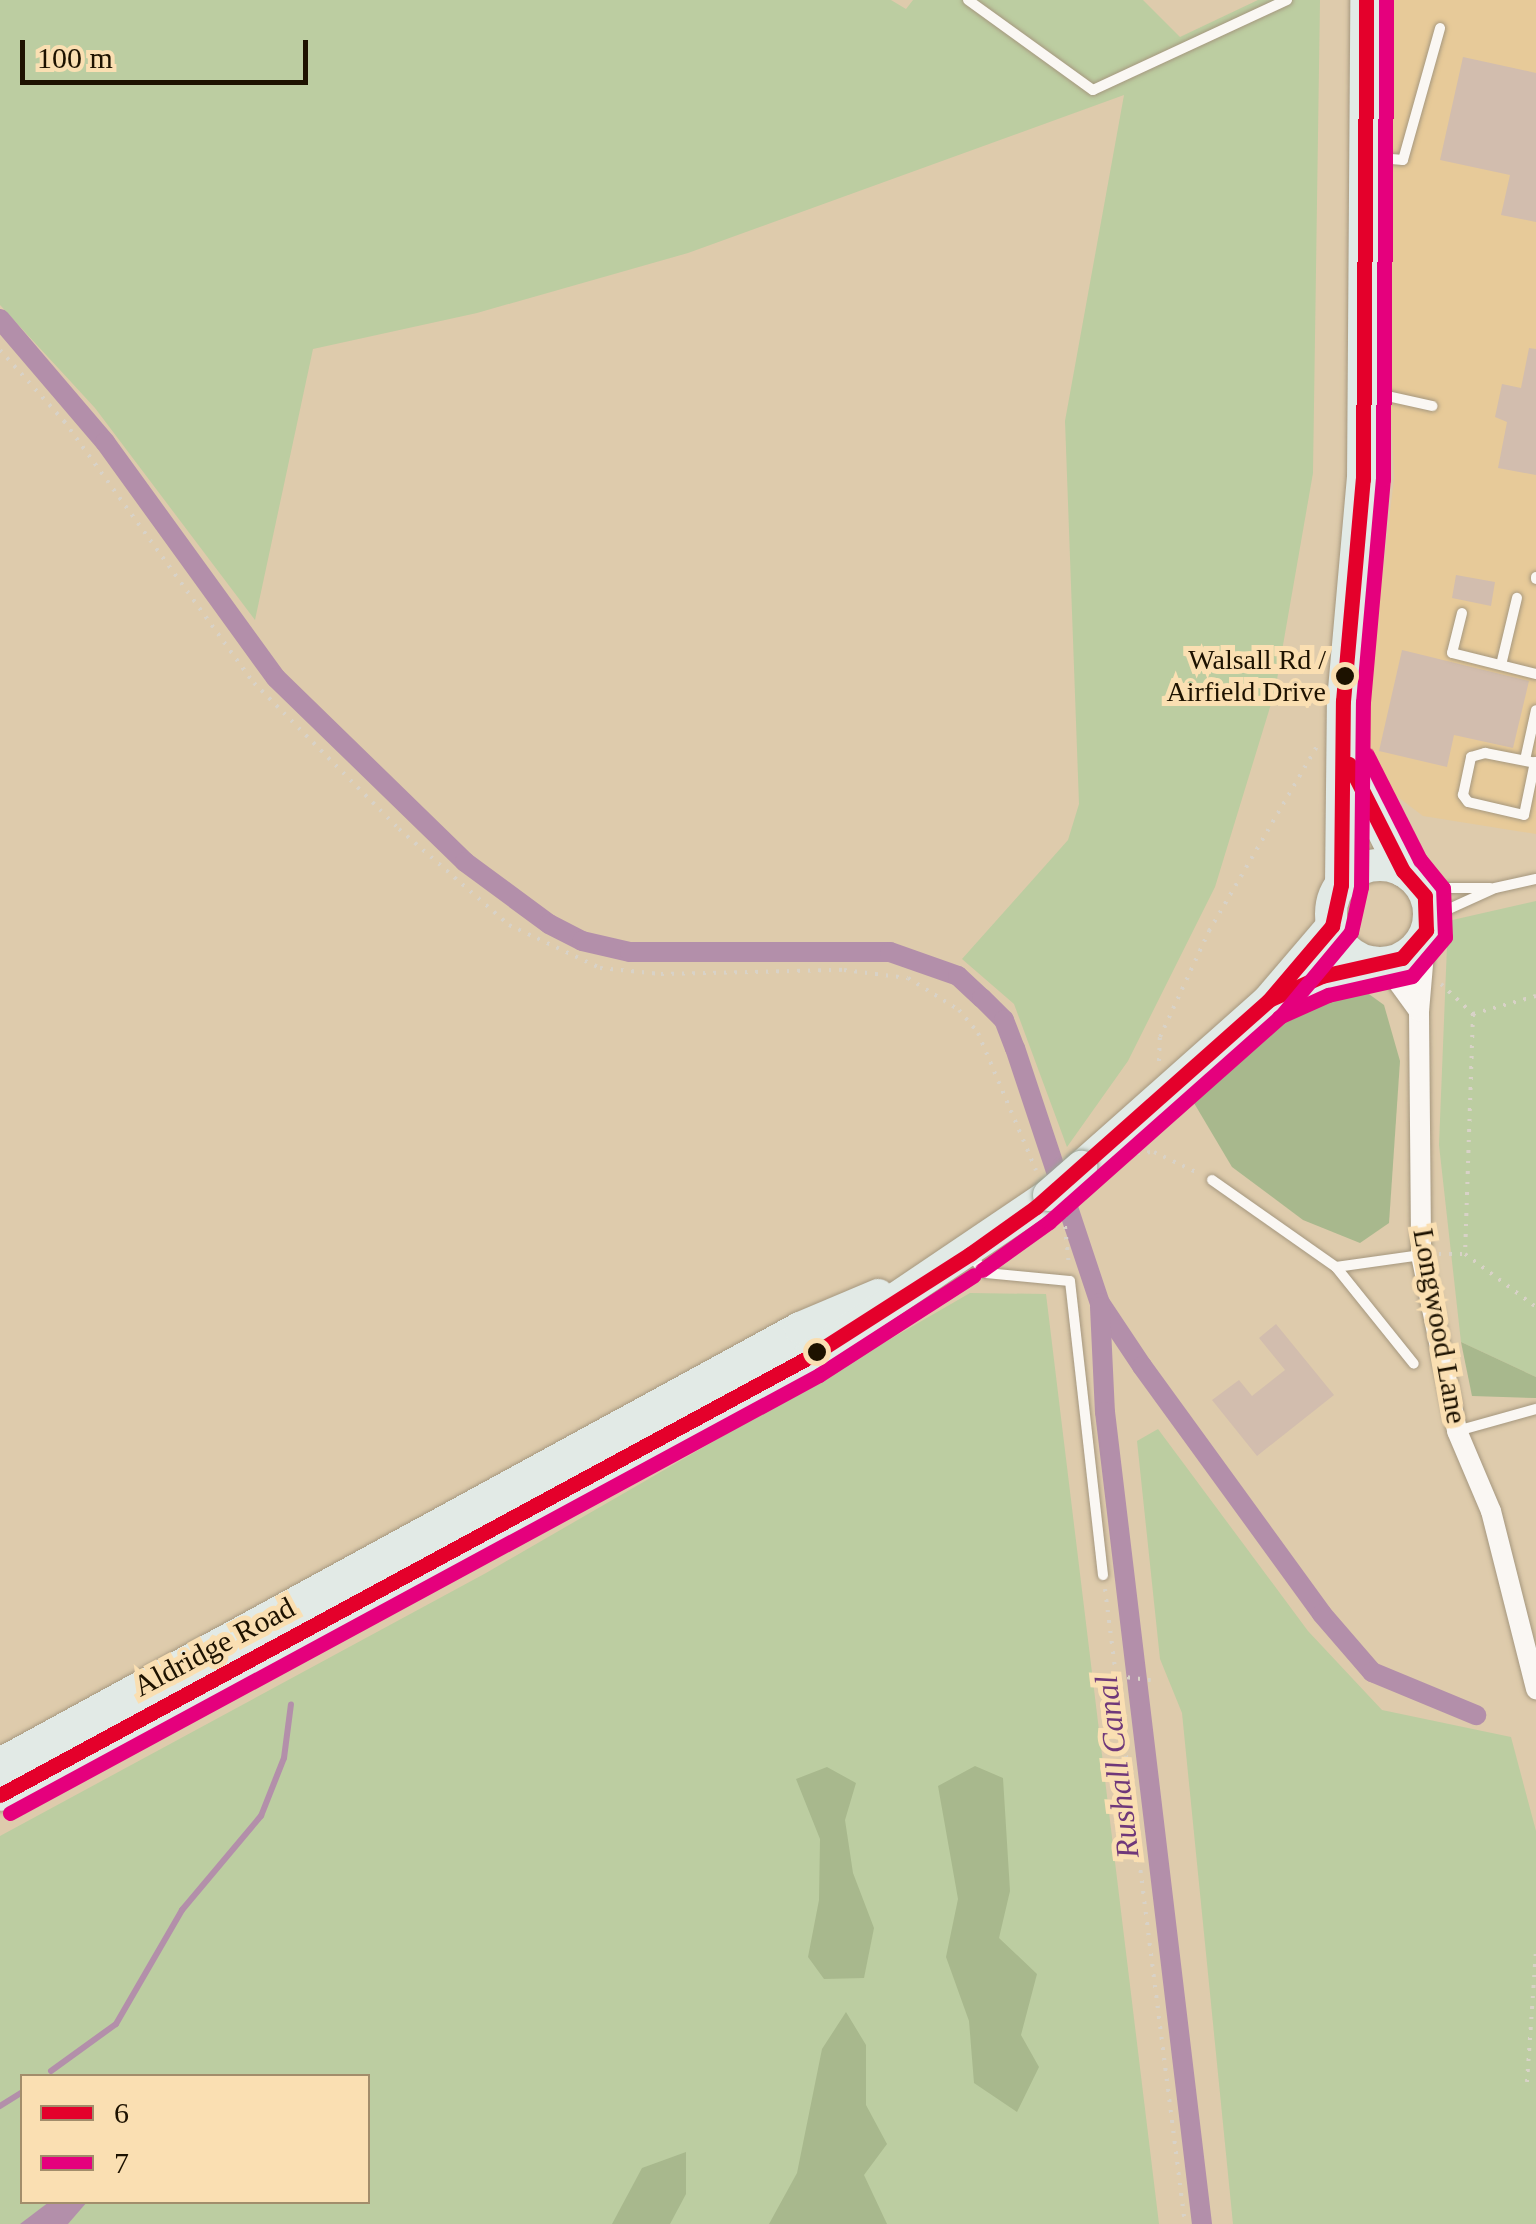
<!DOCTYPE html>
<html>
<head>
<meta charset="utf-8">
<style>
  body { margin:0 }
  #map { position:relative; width:1536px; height:2224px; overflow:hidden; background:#decbac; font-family:"Times New Roman",serif }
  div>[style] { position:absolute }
  .built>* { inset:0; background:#e7ca99 }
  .green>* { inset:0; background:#bccda1 }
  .forest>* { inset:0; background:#a8b88d }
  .water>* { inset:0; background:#b38faa }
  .stream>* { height:6px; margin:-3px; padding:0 3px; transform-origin:3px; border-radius:3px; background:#b38faa }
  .canal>* { height:20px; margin:-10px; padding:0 10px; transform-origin:10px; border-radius:10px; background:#b38faa }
  .building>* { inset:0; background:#d2bdae }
  .path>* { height:4px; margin-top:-2px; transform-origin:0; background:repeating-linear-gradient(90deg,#d8d2c7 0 2.5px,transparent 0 10.5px) }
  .roads { filter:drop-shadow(0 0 2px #a5977e) drop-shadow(0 0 2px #a5977e) }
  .lane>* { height:10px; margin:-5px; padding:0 5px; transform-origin:5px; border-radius:5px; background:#faf7f3 }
  .street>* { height:20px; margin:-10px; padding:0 10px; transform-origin:10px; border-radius:10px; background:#faf7f3 }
  .primary>* { height:32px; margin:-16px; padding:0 16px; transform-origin:16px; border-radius:16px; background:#e2eae6 }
  .primary>.ring { margin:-16px; padding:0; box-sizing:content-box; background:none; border:32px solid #e2eae6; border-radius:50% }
  .bridges { filter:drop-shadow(0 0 2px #99a294) drop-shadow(0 0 2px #99a294) }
  .primary-bridge>* { height:32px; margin:-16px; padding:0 16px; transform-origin:16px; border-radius:16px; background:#e2eae6 }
  .bus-1>* { height:15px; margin:-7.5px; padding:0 7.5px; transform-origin:7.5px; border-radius:7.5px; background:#e4002b }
  .bus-2>* { height:15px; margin:-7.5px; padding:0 7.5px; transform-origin:7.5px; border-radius:7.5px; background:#e5007d }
  .dots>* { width:28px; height:28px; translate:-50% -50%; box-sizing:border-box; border:5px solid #fadfb2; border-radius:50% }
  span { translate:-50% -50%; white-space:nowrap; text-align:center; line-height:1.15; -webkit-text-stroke:10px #fadfb2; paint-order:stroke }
  .bus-label { font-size:28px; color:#1d1200 }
  .right { translate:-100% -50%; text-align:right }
  .street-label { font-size:30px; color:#1d1200 }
  .water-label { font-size:32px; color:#6f387a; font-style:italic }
  .legend { position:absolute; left:20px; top:2074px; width:350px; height:130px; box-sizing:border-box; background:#fadfb2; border:2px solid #a28d6b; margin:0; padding:12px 18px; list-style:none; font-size:30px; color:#1d1200 }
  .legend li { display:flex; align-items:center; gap:20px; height:50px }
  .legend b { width:50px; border:2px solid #a28d6b }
  .scale { position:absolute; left:20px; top:40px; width:288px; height:45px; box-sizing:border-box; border:5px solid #1d1200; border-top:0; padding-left:12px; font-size:30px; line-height:35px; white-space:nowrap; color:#1d1200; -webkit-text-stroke:8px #fadfb2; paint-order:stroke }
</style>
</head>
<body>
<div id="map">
  <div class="built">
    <i style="clip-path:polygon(1391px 0,1536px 0,1536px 834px,1423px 816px,1382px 785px,1364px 730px,1394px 479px,1387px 322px)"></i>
  </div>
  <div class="green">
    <i style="clip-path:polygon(0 0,891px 0,906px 9px,913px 0,1143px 0,1180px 37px,1258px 0,1320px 0,1313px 473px,1275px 691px,1215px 887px,1128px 1061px,1067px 1147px,1014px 1004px,962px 959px,1068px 840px,1079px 804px,1065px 421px,1124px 95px,688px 253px,477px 313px,313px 349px,255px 620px,95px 408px,0 305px)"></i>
    <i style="clip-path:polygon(1536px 901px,1536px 1377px,1461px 1342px,1439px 1145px,1448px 921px)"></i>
    <i style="clip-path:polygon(evenodd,970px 1293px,1046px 1294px,1159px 2224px,0 2224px,0 1836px,486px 1573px,970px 1293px,22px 2076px,368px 2076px,368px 2202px,22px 2202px,22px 2076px)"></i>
    <i style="clip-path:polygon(1158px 1429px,1308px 1631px,1382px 1710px,1511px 1737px,1536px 1831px,1536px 2224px,1233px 2224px,1182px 1713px,1160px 1659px,1137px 1441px)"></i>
  </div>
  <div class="forest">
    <i style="clip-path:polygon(1351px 981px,1384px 1005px,1400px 1061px,1389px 1223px,1360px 1243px,1303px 1220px,1232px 1167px,1191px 1098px,1318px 994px)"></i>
    <i style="clip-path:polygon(1461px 1342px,1536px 1377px,1536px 1398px,1472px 1396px)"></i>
    <i style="clip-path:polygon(975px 1766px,1003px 1778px,1010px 1891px,999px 1938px,1037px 1974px,1021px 2035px,1039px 2067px,1017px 2112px,974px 2083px,969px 2021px,946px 1957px,958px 1899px,938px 1786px)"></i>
    <i style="clip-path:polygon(827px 1767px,856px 1783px,845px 1820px,853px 1873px,874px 1928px,864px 1978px,824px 1979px,808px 1957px,819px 1900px,820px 1839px,796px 1779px)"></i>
    <i style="clip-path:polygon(846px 2012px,866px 2045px,866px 2105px,887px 2144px,864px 2175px,887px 2224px,769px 2224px,797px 2173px,822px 2049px)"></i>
    <i style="clip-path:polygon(686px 2152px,686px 2194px,670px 2224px,612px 2224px,642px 2168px)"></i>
  </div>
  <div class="water">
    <i style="clip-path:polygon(49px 2202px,87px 2202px,68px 2224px,20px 2224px)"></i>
  </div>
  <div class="stream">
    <i style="left:51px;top:2071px;width:80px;rotate:-35.9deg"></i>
    <i style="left:116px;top:2024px;width:132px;rotate:-59.9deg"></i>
    <i style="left:182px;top:1910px;width:123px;rotate:-50deg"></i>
    <i style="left:261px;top:1816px;width:62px;rotate:-68.4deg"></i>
    <i style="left:284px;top:1758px;width:54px;rotate:-82.6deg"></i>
    <i style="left:0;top:2106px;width:26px;rotate:-32deg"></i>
  </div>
  <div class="canal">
    <i style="left:0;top:319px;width:162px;rotate:49.5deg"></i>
    <i style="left:105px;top:442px;width:291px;rotate:54.1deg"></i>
    <i style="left:276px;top:678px;width:264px;rotate:44.2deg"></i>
    <i style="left:465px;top:862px;width:104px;rotate:36.4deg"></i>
    <i style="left:549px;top:924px;width:37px;rotate:27deg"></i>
    <i style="left:582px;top:941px;width:49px;rotate:12.9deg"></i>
    <i style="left:630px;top:952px;width:260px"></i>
    <i style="left:890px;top:952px;width:72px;rotate:19.4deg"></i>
    <i style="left:958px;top:976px;width:33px;rotate:43deg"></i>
    <i style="left:982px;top:998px;width:31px;rotate:45deg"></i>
    <i style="left:1004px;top:1020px;width:30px;rotate:69deg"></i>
    <i style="left:1015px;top:1048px;width:269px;rotate:71.6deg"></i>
    <i style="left:1100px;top:1303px;width:76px;rotate:56.3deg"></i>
    <i style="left:1142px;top:1366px;width:306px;rotate:54deg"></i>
    <i style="left:1322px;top:1614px;width:77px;rotate:49.2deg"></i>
    <i style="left:1372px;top:1672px;width:113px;rotate:22.5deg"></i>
    <i style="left:1100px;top:1307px;width:105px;rotate:87.3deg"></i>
    <i style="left:1105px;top:1412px;width:818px;rotate:83.19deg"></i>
  </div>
  <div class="building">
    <i style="clip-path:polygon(1463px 57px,1536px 73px,1536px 222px,1501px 215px,1510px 175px,1440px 160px)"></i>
    <i style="clip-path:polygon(1529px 348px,1536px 349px,1536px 475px,1498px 468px,1507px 422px,1495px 417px,1502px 384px,1521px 388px)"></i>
    <i style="clip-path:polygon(1456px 575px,1495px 582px,1491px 606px,1452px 598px)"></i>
    <i style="clip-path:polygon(1402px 650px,1529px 681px,1513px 748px,1454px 735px,1447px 767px,1379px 751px)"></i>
    <i style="clip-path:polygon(1276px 1324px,1334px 1395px,1257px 1456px,1212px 1400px,1239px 1380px,1252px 1396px,1285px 1370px,1259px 1338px)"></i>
  </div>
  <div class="path">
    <i style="left:0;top:350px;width:96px;rotate:48deg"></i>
    <i style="left:64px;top:421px;width:324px;rotate:54.1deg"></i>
    <i style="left:254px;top:683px;width:206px;rotate:45.2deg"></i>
    <i style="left:399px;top:829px;width:146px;rotate:41.1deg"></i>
    <i style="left:509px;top:925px;width:101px;rotate:25.3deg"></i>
    <i style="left:600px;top:968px;width:61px;rotate:5.6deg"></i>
    <i style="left:661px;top:974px;width:183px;rotate:-1.3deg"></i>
    <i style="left:844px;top:970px;width:64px;rotate:7.1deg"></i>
    <i style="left:908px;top:978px;width:60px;rotate:32.1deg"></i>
    <i style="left:959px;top:1010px;width:30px;rotate:50deg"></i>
    <i style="left:978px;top:1033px;width:149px;rotate:67.1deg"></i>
    <i style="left:1441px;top:984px;width:44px;rotate:43.2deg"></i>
    <i style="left:1536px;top:996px;width:66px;rotate:164.1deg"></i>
    <i style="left:1473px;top:1014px;width:240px;rotate:91.9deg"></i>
    <i style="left:1465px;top:1254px;width:89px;rotate:36.7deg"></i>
    <i style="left:1159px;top:1061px;width:24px;rotate:-88deg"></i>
    <i style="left:1160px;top:1037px;width:117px;rotate:-65.2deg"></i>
    <i style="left:1209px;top:931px;width:214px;rotate:-59.7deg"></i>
    <i style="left:1137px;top:1153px;width:17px;rotate:-3deg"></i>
    <i style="left:1154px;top:1152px;width:49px;rotate:25.5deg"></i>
    <i style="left:1064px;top:1216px;width:50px;rotate:84.3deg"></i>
    <i style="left:1439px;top:1254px;width:26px"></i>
    <i style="left:1105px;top:1589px;width:640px;rotate:82.82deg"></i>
    <i style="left:1117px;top:1676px;width:34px;rotate:7deg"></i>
    <i style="left:1527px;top:2082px;width:133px;rotate:-86.1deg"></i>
  </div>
  <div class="roads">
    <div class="lane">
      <i style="left:968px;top:0;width:154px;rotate:35.8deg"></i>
      <i style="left:1093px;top:90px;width:214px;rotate:-24.9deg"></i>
      <i style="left:1369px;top:157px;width:34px;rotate:5deg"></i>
      <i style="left:1403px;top:160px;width:137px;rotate:-74.3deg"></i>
      <i style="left:1369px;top:392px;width:65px;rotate:12.5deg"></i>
      <i style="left:1536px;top:577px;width:2px;rotate:90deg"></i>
      <i style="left:1462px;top:613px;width:41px;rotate:104deg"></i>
      <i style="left:1452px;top:653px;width:87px;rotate:14deg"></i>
      <i style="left:1501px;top:665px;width:69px;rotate:-76.6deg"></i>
      <i style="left:1525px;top:760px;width:51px;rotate:-77.6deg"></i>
      <i style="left:1535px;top:762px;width:54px;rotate:101.7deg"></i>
      <i style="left:1524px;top:815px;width:57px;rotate:-166.9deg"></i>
      <i style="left:1468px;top:802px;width:9px;rotate:-126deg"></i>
      <i style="left:1463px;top:795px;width:39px;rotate:-78deg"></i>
      <i style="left:1471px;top:757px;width:15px;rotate:-16deg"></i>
      <i style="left:1485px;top:753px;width:52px;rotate:11.1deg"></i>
      <i style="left:1421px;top:888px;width:69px"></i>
      <i style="left:1429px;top:918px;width:72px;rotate:-24.4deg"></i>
      <i style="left:1495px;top:888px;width:42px;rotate:-12.4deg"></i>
      <i style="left:1212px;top:1180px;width:151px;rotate:35.1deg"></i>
      <i style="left:1336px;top:1267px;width:124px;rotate:51.2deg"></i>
      <i style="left:970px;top:1255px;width:24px;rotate:48deg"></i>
      <i style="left:986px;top:1273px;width:84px;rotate:5.4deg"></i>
      <i style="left:1070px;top:1281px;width:296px;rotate:83.6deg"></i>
      <i style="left:1336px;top:1267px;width:86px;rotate:-8deg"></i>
      <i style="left:1457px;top:1431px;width:82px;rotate:-15.6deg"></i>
    </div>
    <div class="street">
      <i style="left:1426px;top:930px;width:81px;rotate:94.9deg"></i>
      <i style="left:1419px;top:1011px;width:244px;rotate:89.5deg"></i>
      <i style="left:1421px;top:1255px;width:180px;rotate:78.4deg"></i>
      <i style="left:1457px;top:1431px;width:87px;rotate:67deg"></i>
      <i style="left:1491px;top:1511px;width:184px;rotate:75.8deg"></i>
      <i style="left:1384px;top:963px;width:59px;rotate:53.9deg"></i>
    </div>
    <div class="primary">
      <i style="left:1347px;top:759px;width:125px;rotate:63.4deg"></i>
      <i class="ring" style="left:1331px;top:865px;width:66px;height:66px"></i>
      <i style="left:1341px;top:885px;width:184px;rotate:-89.4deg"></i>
      <i style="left:1343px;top:701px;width:223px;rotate:-84.9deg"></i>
      <i style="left:1363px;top:479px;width:479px;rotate:-89.6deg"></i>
      <i style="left:1275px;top:998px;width:105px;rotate:-19.5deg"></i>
      <i style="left:1081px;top:1167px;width:250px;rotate:-41.6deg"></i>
      <i style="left:1268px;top:1001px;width:99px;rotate:-49.5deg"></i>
      <i style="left:0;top:1764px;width:911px;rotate:-28.59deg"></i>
      <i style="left:800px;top:1328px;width:85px;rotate:-22.9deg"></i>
      <i style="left:0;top:1795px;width:920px;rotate:-28.43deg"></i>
      <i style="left:809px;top:1357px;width:290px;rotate:-34deg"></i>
    </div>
  </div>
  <div class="bridges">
    <div class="primary-bridge">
      <i style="left:1049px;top:1195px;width:43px;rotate:-41.2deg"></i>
    </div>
  </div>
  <div class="bus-1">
    <i style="left:1271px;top:999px;width:56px;rotate:-24.3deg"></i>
    <i style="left:1322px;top:976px;width:82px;rotate:-12.7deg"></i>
    <i style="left:1402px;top:958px;width:37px;rotate:-49deg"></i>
    <i style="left:1426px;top:930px;width:34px;rotate:-92deg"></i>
    <i style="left:1425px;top:896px;width:33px;rotate:-131deg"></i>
    <i style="left:1403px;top:871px;width:120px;rotate:-116.8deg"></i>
    <i style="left:0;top:1795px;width:920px;rotate:-28.43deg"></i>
    <i style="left:809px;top:1357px;width:191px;rotate:-32.6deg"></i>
    <i style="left:970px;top:1254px;width:81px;rotate:-35.5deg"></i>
    <i style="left:1036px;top:1207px;width:310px;rotate:-41.6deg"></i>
    <i style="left:1268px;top:1001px;width:99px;rotate:-49.5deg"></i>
    <i style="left:1332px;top:926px;width:42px;rotate:-77.6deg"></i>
    <i style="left:1341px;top:885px;width:184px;rotate:-89.4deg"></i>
    <i style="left:1343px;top:701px;width:223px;rotate:-84.9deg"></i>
    <i style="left:1363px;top:479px;width:479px;rotate:-89.6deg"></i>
  </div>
  <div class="bus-2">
    <i style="left:1279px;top:1017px;width:54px;rotate:-24.2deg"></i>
    <i style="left:1328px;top:995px;width:86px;rotate:-12.7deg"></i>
    <i style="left:1412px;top:976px;width:51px;rotate:-49.8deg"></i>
    <i style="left:1445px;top:937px;width:49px;rotate:-92.3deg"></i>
    <i style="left:1443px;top:888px;width:36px;rotate:-129deg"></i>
    <i style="left:1420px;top:860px;width:118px;rotate:-116.8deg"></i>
    <i style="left:982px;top:1270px;width:82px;rotate:-35.6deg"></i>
    <i style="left:1049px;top:1222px;width:310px;rotate:-41.6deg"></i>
    <i style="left:1281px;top:1016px;width:109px;rotate:-50.2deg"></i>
    <i style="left:1351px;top:932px;width:46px;rotate:-77.5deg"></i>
    <i style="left:1361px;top:887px;width:185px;rotate:-89.4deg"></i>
    <i style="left:1363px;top:702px;width:224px;rotate:-84.9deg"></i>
    <i style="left:1383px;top:479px;width:479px;rotate:-89.6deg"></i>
    <i style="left:10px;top:1813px;width:920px;rotate:-28.43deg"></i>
    <i style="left:819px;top:1375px;width:184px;rotate:-32.8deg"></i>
  </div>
  <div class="dots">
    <i style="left:1345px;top:676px;background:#1d1200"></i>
    <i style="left:817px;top:1352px;background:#1d1200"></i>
  </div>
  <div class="bus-label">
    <span class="right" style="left:1326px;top:676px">Walsall Rd /<br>Airfield Drive</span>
  </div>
  <div class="street-label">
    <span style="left:1440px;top:1326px;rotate:80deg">Longwood Lane</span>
    <span style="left:214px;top:1647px;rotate:-28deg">Aldridge Road</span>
  </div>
  <div class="water-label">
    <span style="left:1117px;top:1767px;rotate:-97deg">Rushall Canal</span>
  </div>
  <ul class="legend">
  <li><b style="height:12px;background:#e4002b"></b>6</li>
  <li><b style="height:12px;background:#e5007d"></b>7</li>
  </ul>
  <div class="scale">100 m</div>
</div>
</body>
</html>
